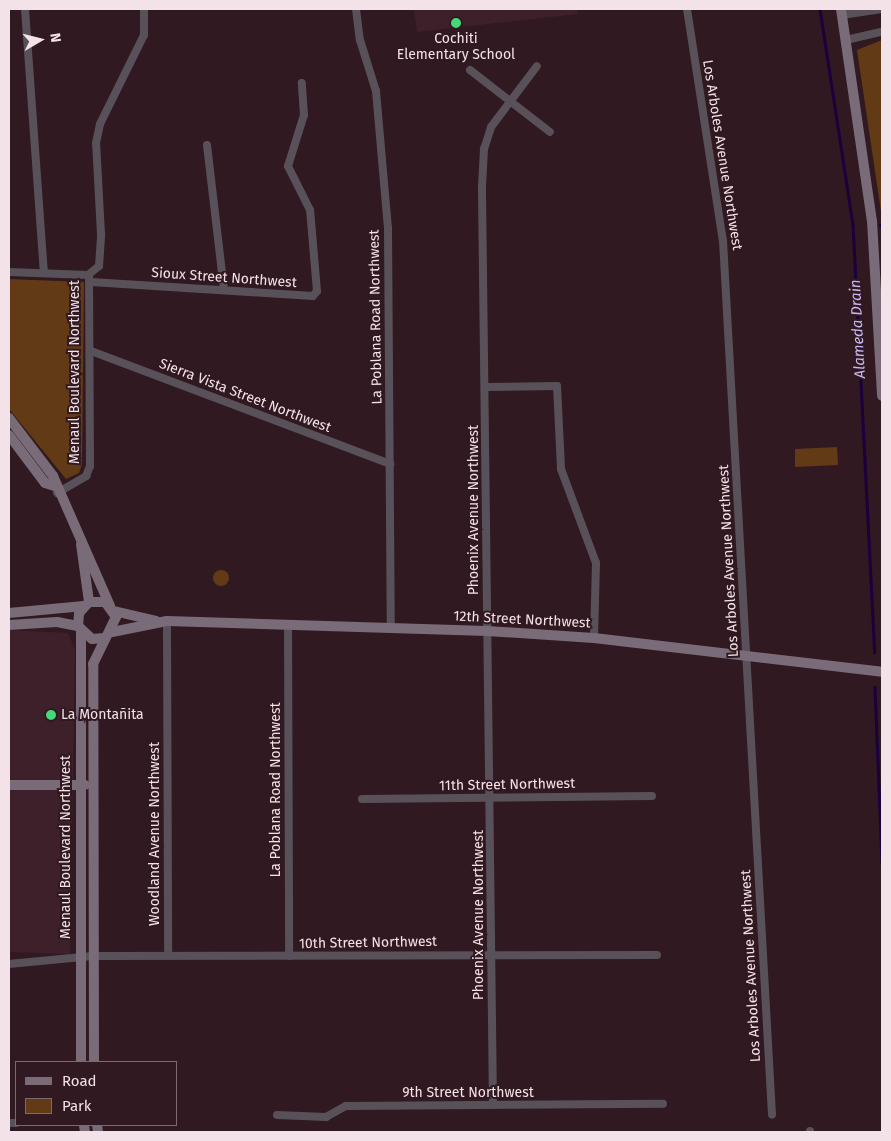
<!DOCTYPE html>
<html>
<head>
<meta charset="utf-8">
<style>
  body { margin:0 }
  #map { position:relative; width:891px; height:1141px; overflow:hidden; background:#301920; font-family:"Fira Sans",sans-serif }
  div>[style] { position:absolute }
  .built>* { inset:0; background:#3e202a }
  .green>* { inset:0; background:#623a15 }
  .round { border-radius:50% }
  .stream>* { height:2.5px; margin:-1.25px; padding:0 1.25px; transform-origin:1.25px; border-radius:1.25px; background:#1b003b }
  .street>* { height:8px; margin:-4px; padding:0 4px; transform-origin:4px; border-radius:4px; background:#595159 }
  .secondary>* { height:10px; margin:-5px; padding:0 5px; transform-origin:5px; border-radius:5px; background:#796b78 }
  .dots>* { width:14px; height:14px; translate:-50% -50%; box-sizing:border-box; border:2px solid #301920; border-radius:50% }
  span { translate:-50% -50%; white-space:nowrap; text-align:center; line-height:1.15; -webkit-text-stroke:4px #301920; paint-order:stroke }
  .poi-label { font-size:14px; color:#f3e2e7 }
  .left { translate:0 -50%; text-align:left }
  .street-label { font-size:14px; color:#f3e2e7 }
  .water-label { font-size:15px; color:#c9b8f2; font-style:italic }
  .frame { position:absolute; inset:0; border:10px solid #f3e2e7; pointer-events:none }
  .legend { position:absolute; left:15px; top:1061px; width:162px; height:65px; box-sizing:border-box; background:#301920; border:1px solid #7e6970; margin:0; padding:6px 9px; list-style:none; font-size:15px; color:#f3e2e7 }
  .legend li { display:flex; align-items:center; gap:10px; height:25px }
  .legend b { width:25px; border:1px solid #7e6970 }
  .north { position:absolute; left:15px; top:15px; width:50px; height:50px; -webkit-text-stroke:4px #301920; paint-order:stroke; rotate:82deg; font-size:14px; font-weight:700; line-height:20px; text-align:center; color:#f3e2e7 }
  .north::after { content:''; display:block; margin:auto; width:18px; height:22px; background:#f3e2e7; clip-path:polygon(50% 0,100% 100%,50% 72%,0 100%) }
</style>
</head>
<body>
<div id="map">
  <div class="built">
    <i style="clip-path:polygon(414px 9px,577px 9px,578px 14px,417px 32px)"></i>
    <i style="clip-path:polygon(9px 630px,68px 633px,75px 650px,70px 954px,9px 952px)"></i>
  </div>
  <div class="green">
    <i style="clip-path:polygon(882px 40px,882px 218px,857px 50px)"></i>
    <i style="clip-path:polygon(9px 279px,84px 282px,82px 464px,79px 473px,66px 479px,9px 409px)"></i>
    <i style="clip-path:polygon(837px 447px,838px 465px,795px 467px,795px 449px)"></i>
    <i class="round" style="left:213px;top:570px;width:16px;height:16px"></i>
  </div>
  <div class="stream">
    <i style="left:820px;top:9px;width:218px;rotate:81.3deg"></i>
    <i style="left:853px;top:224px;width:429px;rotate:87.1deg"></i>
    <i style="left:880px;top:225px;width:2px;rotate:-27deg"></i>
    <i style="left:875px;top:687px;width:176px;rotate:87.7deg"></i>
  </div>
  <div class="street">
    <i style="left:25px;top:9px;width:264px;rotate:85.9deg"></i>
    <i style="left:356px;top:9px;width:31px;rotate:83deg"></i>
    <i style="left:360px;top:40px;width:53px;rotate:72.6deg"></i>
    <i style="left:376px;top:91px;width:138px;rotate:85deg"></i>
    <i style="left:388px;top:228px;width:400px;rotate:89.6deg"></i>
    <i style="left:687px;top:9px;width:235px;rotate:81.2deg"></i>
    <i style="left:723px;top:241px;width:875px;rotate:86.79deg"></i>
    <i style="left:842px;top:15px;width:40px;rotate:-8.5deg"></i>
    <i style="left:846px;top:40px;width:37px;rotate:-13deg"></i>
    <i style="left:470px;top:70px;width:101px;rotate:37.8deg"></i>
    <i style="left:207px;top:145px;width:146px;rotate:83.3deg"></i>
    <i style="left:9px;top:272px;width:79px;rotate:2.2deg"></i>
    <i style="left:88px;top:275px;width:14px;rotate:-39deg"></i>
    <i style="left:99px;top:266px;width:32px;rotate:-86deg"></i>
    <i style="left:101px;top:234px;width:91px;rotate:-93.1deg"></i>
    <i style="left:96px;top:143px;width:19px;rotate:-78deg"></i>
    <i style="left:100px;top:124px;width:99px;rotate:-63.7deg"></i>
    <i style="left:144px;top:35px;width:26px;rotate:-90deg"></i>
    <i style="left:91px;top:282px;width:222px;rotate:3.6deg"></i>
    <i style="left:313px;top:296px;width:6px;rotate:-51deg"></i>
    <i style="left:317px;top:291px;width:81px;rotate:-94.9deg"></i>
    <i style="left:310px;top:210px;width:49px;rotate:-116.6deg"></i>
    <i style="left:288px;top:166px;width:53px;rotate:-72.6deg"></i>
    <i style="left:304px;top:115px;width:32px;rotate:-94deg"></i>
    <i style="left:91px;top:351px;width:320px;rotate:20.7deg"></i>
    <i style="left:485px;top:387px;width:72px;rotate:-0.8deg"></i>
    <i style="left:557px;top:386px;width:83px;rotate:87.2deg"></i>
    <i style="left:561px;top:469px;width:100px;rotate:69.6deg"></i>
    <i style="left:596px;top:563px;width:75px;rotate:91.5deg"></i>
    <i style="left:57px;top:493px;width:34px;rotate:-30deg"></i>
    <i style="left:86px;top:476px;width:11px;rotate:-68deg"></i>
    <i style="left:90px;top:466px;width:189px;rotate:-90.3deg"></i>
    <i style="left:167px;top:621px;width:335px;rotate:89.8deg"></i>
    <i style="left:288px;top:624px;width:332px;rotate:89.8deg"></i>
    <i style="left:362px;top:799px;width:290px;rotate:-0.6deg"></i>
    <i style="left:9px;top:964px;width:84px;rotate:-5.4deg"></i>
    <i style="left:93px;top:956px;width:564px;rotate:-0.1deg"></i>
    <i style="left:493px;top:1105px;width:918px;rotate:-90.69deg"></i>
    <i style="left:482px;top:187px;width:38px;rotate:-87deg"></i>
    <i style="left:484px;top:149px;width:23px;rotate:-72deg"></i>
    <i style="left:491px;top:127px;width:76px;rotate:-53deg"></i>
    <i style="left:277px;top:1115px;width:49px;rotate:2.3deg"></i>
    <i style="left:326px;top:1117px;width:23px;rotate:-29deg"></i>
    <i style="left:346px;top:1106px;width:317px;rotate:-0.4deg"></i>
    <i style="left:9px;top:1123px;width:7px"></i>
    <i style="left:810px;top:1132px;width:1px;rotate:-90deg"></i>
  </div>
  <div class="secondary">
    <i style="left:841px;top:9px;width:214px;rotate:81.7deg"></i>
    <i style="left:872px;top:221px;width:175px;rotate:86.7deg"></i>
    <i style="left:9px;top:418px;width:73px;rotate:52.8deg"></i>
    <i style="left:53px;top:476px;width:142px;rotate:66.3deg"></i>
    <i style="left:9px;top:435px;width:60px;rotate:53.1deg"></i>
    <i style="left:45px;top:483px;width:9px;rotate:18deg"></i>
    <i style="left:81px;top:544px;width:59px;rotate:82.1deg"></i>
    <i style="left:114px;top:611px;width:43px;rotate:13.4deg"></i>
    <i style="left:9px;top:613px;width:75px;rotate:-5.3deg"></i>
    <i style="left:9px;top:625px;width:48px;rotate:-3.6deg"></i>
    <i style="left:57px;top:622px;width:21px;rotate:11deg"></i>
    <i style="left:112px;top:632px;width:56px;rotate:-11.3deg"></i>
    <i style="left:167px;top:621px;width:320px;rotate:1.8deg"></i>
    <i style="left:487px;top:631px;width:107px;rotate:3.7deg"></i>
    <i style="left:594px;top:638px;width:290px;rotate:6.7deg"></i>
    <i style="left:9px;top:785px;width:76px"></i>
    <i style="left:81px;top:1062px;width:430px;rotate:-90deg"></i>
    <i style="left:94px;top:1062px;width:398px;rotate:-90.1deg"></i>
    <i style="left:93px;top:664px;width:52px;rotate:-63.9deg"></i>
    <i style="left:116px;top:617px;width:19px;rotate:-126deg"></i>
    <i style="left:105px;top:602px;width:16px;rotate:180deg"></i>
    <i style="left:89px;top:602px;width:15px;rotate:132deg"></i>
    <i style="left:79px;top:613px;width:13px;rotate:94deg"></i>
    <i style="left:78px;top:626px;width:19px;rotate:43deg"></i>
    <i style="left:92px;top:639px;width:12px;rotate:-5deg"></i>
    <i style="left:84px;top:1125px;width:7px;rotate:82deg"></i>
    <i style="left:97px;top:1125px;width:7px;rotate:82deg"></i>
  </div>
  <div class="dots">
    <i style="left:456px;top:23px;background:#46d77a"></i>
    <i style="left:51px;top:715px;background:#46d77a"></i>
  </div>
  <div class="poi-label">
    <span style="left:456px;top:47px">Cochiti<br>Elementary School</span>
    <span class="left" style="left:61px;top:715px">La Montañita</span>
  </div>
  <div class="street-label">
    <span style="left:722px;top:155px;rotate:81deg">Los Arboles Avenue Northwest</span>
    <span style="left:224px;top:278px;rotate:4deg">Sioux Street Northwest</span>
    <span style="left:376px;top:317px;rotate:-91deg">La Poblana Road Northwest</span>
    <span style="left:75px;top:372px;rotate:-90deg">Menaul Boulevard Northwest</span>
    <span style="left:245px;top:396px;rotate:21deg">Sierra Vista Street Northwest</span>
    <span style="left:474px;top:510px;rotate:-90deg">Phoenix Avenue Northwest</span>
    <span style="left:729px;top:561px;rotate:-93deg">Los Arboles Avenue Northwest</span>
    <span style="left:522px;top:620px;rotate:3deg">12th Street Northwest</span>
    <span style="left:507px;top:785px;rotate:-1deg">11th Street Northwest</span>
    <span style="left:276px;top:790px;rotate:-90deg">La Poblana Road Northwest</span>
    <span style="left:155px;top:834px;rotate:-90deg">Woodland Avenue Northwest</span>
    <span style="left:66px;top:847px;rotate:-90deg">Menaul Boulevard Northwest</span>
    <span style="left:479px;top:915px;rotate:-90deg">Phoenix Avenue Northwest</span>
    <span style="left:368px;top:943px;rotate:-1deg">10th Street Northwest</span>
    <span style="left:751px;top:966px;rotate:-93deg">Los Arboles Avenue Northwest</span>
    <span style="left:468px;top:1093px">9th Street Northwest</span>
  </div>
  <div class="water-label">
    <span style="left:858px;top:329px;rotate:-93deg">Alameda Drain</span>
  </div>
  <div class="frame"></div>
  <ul class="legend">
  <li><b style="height:6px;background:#796b78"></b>Road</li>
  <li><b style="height:14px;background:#623a15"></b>Park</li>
  </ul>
  <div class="north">N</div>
</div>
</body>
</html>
